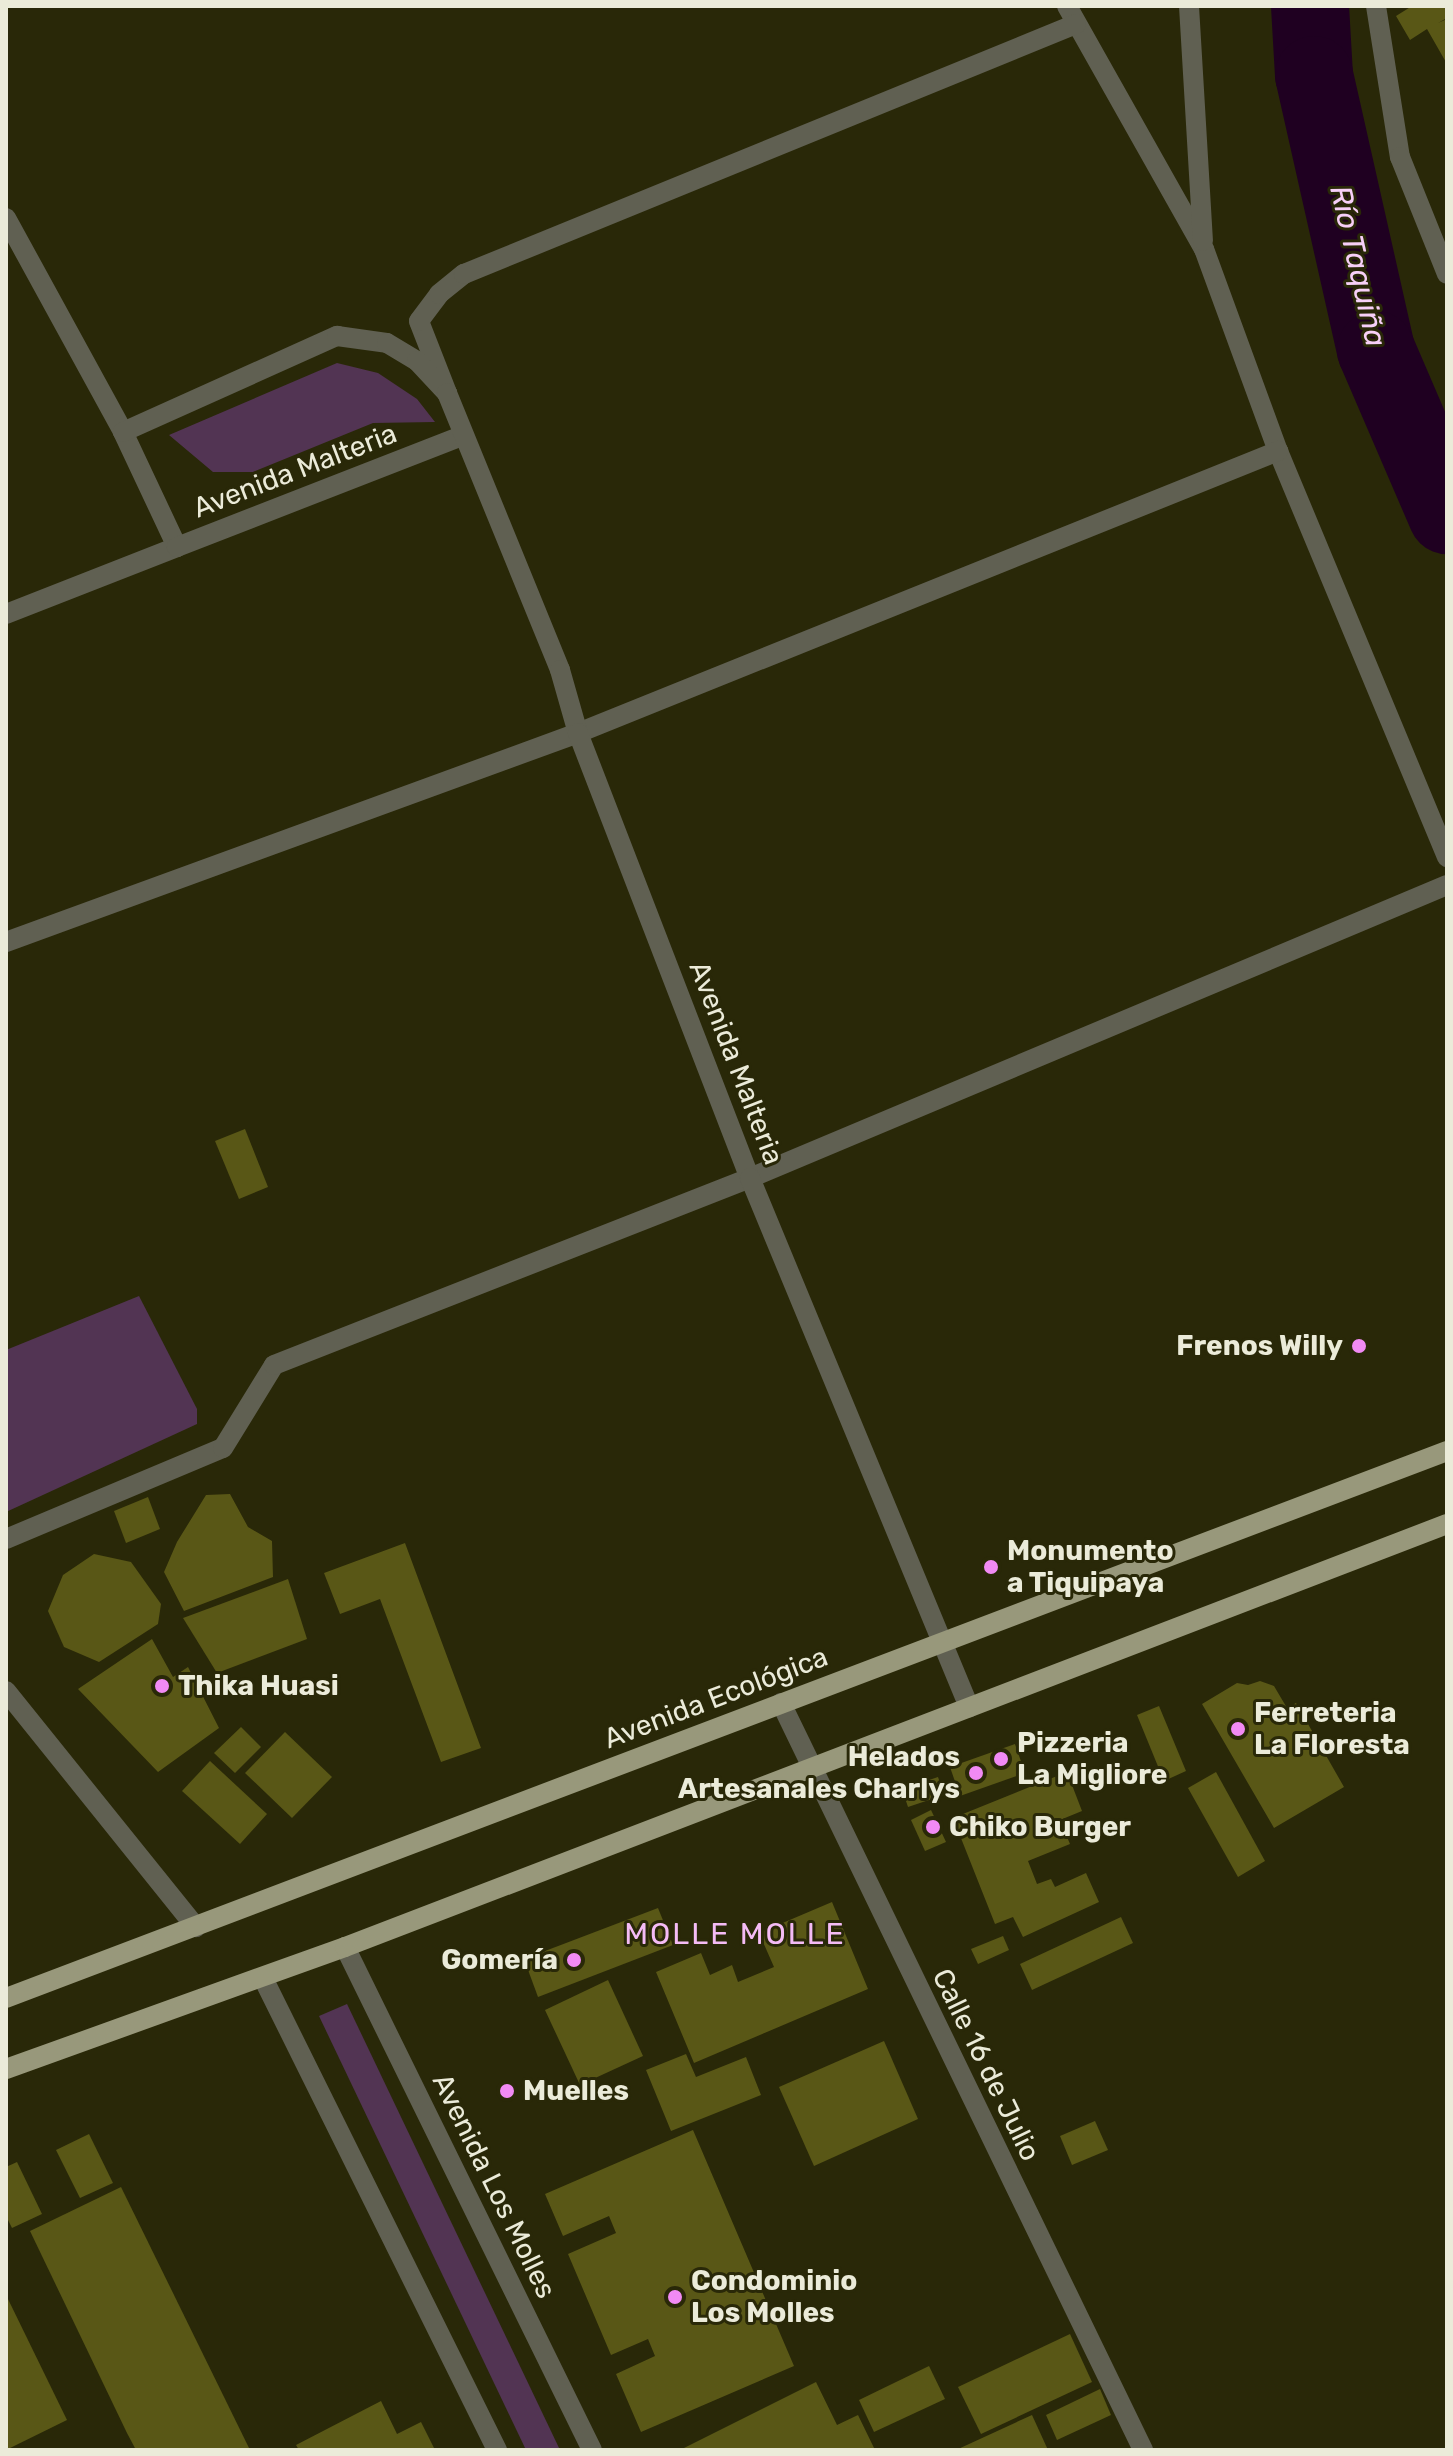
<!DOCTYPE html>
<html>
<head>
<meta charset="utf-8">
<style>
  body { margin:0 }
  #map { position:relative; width:1453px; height:2456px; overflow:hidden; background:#292808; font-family:Rubik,sans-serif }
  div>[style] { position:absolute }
  .green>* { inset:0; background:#523453 }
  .river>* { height:78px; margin:-39px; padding:0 39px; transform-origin:39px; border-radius:39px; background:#1f0021 }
  .building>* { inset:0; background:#595716 }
  .minor>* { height:20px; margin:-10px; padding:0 10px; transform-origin:10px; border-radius:10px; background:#606052 }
  .tertiary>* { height:20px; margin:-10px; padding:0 10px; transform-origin:10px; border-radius:10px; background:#606052 }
  .primary>* { height:20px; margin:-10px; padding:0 10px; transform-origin:10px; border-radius:10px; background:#98987b }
  .dots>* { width:22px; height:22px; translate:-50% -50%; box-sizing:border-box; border:4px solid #292808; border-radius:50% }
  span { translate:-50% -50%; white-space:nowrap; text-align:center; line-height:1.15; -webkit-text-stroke:6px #292808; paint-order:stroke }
  .street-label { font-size:28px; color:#ebebd9 }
  .poi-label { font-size:28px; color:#ebebd9; font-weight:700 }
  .right { translate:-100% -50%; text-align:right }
  .left { translate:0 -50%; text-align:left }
  .water-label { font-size:30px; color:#f7cff7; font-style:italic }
  .neighbourhood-label { font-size:30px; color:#f4bbf5; letter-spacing:2px }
  .frame { position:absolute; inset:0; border:8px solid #ebebd9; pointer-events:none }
</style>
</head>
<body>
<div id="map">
  <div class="green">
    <i style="clip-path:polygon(337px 363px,378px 373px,417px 399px,435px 422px,373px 423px,253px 472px,213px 472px,169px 435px)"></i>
    <i style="clip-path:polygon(139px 1296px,197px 1409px,197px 1424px,6px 1512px,6px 1350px)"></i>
    <i style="clip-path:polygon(347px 2004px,560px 2450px,526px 2450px,319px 2016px)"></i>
  </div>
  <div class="river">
    <i style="left:1310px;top:6px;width:69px;rotate:86.7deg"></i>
    <i style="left:1314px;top:75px;width:282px;rotate:77.3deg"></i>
    <i style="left:1376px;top:350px;width:180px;rotate:66.7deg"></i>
  </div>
  <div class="building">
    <i style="clip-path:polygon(1412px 6px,1447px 6px,1447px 18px,1438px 23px,1447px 19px,1447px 64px,1427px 29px,1410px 40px,1396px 16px)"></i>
    <i style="clip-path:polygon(245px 1129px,268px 1187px,239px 1199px,215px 1141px)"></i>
    <i style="clip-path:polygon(230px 1494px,248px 1527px,272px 1541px,273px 1577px,184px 1611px,164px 1572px,177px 1542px,206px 1495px)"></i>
    <i style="clip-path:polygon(148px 1497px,160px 1529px,126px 1543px,114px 1511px)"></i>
    <i style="clip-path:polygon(405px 1543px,481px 1748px,441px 1762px,380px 1599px,340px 1614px,324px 1573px)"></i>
    <i style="clip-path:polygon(94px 1554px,131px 1562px,161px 1604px,158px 1624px,99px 1662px,64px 1647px,48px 1611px,63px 1575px)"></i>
    <i style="clip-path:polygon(288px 1579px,307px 1639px,217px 1673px,183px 1618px)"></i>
    <i style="clip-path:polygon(152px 1639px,173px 1677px,188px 1667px,219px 1728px,158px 1772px,78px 1689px)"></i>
    <i style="clip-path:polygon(1260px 1681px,1274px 1686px,1287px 1708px,1296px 1703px,1344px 1787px,1274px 1828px,1202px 1704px,1237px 1683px,1248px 1685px)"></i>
    <i style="clip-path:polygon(1159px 1706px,1186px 1771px,1164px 1781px,1137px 1715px)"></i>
    <i style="clip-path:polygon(241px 1727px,261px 1747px,235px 1773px,214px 1753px)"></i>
    <i style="clip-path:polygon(285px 1732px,332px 1777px,292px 1818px,245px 1773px)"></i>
    <i style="clip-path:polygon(1015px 1744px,1025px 1773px,960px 1796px,950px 1767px)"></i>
    <i style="clip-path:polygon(210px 1761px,267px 1814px,240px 1844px,182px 1791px)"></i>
    <i style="clip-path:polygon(1067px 1772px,1082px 1811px,1060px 1820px,1070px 1844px,1028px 1861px,1037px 1884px,1051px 1879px,1055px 1887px,1086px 1873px,1099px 1902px,1023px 1937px,1013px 1917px,995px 1924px,953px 1818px)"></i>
    <i style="clip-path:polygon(1216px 1772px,1265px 1861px,1238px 1877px,1188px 1788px)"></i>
    <i style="clip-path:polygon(938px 1777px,944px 1795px,908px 1807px,902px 1789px)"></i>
    <i style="clip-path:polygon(931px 1810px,946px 1842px,925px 1851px,911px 1820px)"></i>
    <i style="clip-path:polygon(832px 1902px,868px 1989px,694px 2063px,656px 1972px,701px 1953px,710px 1975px,732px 1965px,738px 1982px,774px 1967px,759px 1933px)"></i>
    <i style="clip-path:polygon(658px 1908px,673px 1945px,538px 1997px,524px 1959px)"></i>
    <i style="clip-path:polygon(1121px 1917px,1133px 1943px,1032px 1990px,1020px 1964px)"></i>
    <i style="clip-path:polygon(1003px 1936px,1009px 1950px,978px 1964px,971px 1949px)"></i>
    <i style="clip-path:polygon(608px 1980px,643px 2056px,580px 2085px,545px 2010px)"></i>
    <i style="clip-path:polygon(884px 2041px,918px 2119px,814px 2166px,779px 2087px)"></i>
    <i style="clip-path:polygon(686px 2054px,696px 2077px,746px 2057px,761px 2095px,671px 2131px,646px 2070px)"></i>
    <i style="clip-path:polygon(1095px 2121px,1108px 2150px,1072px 2165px,1060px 2136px)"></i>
    <i style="clip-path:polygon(693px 2130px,794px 2366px,641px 2432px,616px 2374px,655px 2356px,648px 2339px,611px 2355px,568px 2254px,616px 2233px,609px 2216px,563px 2236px,545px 2194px)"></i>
    <i style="clip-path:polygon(89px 2134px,113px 2183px,80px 2198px,56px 2150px)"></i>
    <i style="clip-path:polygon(17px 2162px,42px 2214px,12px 2228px,6px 2216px,6px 2167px)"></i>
    <i style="clip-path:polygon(121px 2187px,250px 2450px,136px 2450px,127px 2433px,30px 2231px)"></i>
    <i style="clip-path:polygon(6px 2295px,67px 2420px,6px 2450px)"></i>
    <i style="clip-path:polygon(1070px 2334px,1092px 2382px,981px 2434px,958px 2387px)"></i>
    <i style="clip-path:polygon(929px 2366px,945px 2399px,874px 2432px,859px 2400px)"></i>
    <i style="clip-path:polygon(816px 2382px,837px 2425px,858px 2415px,875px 2450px,680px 2450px)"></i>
    <i style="clip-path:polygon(1100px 2389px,1111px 2415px,1057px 2440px,1046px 2415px)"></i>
    <i style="clip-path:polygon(381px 2401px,397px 2434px,421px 2422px,435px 2450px,299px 2450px,296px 2445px)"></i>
    <i style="clip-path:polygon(1032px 2415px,1048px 2450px,956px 2450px)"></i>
  </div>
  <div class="minor">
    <i style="left:1067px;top:6px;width:279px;rotate:60.6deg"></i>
    <i style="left:1204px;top:249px;width:215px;rotate:69.9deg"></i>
    <i style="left:1278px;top:451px;width:440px;rotate:67.4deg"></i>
    <i style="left:1189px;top:6px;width:235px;rotate:86.6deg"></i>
    <i style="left:1376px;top:6px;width:153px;rotate:81deg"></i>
    <i style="left:1400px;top:157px;width:126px;rotate:68.1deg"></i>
    <i style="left:447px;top:393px;width:77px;rotate:-111.3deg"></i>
    <i style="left:419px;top:321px;width:34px;rotate:-53deg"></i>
    <i style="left:439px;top:294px;width:32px;rotate:-39deg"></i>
    <i style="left:464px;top:274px;width:661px;rotate:-22.22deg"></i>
    <i style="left:6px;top:614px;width:184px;rotate:-21.4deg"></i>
    <i style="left:6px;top:942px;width:609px;rotate:-20.07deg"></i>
    <i style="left:578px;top:733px;width:755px;rotate:-21.94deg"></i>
    <i style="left:6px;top:1539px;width:235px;rotate:-22.8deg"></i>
    <i style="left:223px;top:1448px;width:97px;rotate:-58.4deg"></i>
    <i style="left:274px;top:1365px;width:511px;rotate:-21.45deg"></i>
    <i style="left:750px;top:1178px;width:756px;rotate:-22.8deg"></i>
    <i style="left:6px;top:1691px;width:303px;rotate:51.2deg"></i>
    <i style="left:781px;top:1703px;width:830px;rotate:64.14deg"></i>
    <i style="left:345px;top:1947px;width:560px;rotate:63.85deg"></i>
    <i style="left:263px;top:1978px;width:527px;rotate:63.63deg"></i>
  </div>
  <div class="tertiary">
    <i style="left:6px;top:218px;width:244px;rotate:61.3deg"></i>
    <i style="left:123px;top:432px;width:127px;rotate:64.8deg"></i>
    <i style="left:177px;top:547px;width:306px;rotate:-21.3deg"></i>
    <i style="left:123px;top:432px;width:235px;rotate:-24.2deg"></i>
    <i style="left:337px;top:336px;width:50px;rotate:8deg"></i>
    <i style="left:387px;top:343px;width:35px;rotate:31deg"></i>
    <i style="left:417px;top:361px;width:44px;rotate:46.8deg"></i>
    <i style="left:447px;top:393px;width:299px;rotate:67.8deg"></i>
    <i style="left:560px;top:670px;width:66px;rotate:74.1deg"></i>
    <i style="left:578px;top:733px;width:477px;rotate:68.9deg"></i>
    <i style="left:750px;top:1178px;width:573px;rotate:67.51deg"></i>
  </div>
  <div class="primary">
    <i style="left:6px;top:1998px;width:1541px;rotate:-20.79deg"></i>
    <i style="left:6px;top:2069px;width:360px;rotate:-19.8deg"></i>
    <i style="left:345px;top:1947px;width:1180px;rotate:-21deg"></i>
  </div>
  <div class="dots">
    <i style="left:1359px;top:1346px;background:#f18af4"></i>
    <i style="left:991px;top:1567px;background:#f18af4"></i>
    <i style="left:162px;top:1686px;background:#f18af4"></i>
    <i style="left:1238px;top:1729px;background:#f18af4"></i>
    <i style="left:1001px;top:1759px;background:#f18af4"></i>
    <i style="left:976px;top:1773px;background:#f18af4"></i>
    <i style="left:933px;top:1827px;background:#f18af4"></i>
    <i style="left:574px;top:1960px;background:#f18af4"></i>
    <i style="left:507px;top:2091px;background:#f18af4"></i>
    <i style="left:675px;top:2297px;background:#f18af4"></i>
  </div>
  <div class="street-label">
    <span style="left:295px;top:471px;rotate:-21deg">Avenida Malteria</span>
    <span style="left:736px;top:1063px;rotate:69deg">Avenida Malteria</span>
    <span style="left:716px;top:1698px;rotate:-21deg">Avenida Ecológica</span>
    <span style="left:986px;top:2065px;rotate:64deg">Calle 16 de Julio</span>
    <span style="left:494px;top:2186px;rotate:64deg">Avenida Los Molles</span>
  </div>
  <div class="poi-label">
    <span class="right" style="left:1343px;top:1346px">Frenos Willy</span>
    <span class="left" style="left:1007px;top:1567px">Monumento<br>a Tiquipaya</span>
    <span class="left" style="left:178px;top:1686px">Thika Huasi</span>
    <span class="left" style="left:1254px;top:1729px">Ferreteria<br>La Floresta</span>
    <span class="left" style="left:1017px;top:1759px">Pizzeria<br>La Migliore</span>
    <span class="right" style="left:960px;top:1773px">Helados<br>Artesanales Charlys</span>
    <span class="left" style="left:949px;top:1827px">Chiko Burger</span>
    <span class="right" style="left:558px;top:1960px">Gomería</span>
    <span class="left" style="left:523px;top:2091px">Muelles</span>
    <span class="left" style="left:691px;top:2297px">Condominio<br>Los Molles</span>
  </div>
  <div class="water-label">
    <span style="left:1358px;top:266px;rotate:77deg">Río Taquiña</span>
  </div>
  <div class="neighbourhood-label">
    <span style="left:735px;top:1934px">MOLLE MOLLE</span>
  </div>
  <div class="frame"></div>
</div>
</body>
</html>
